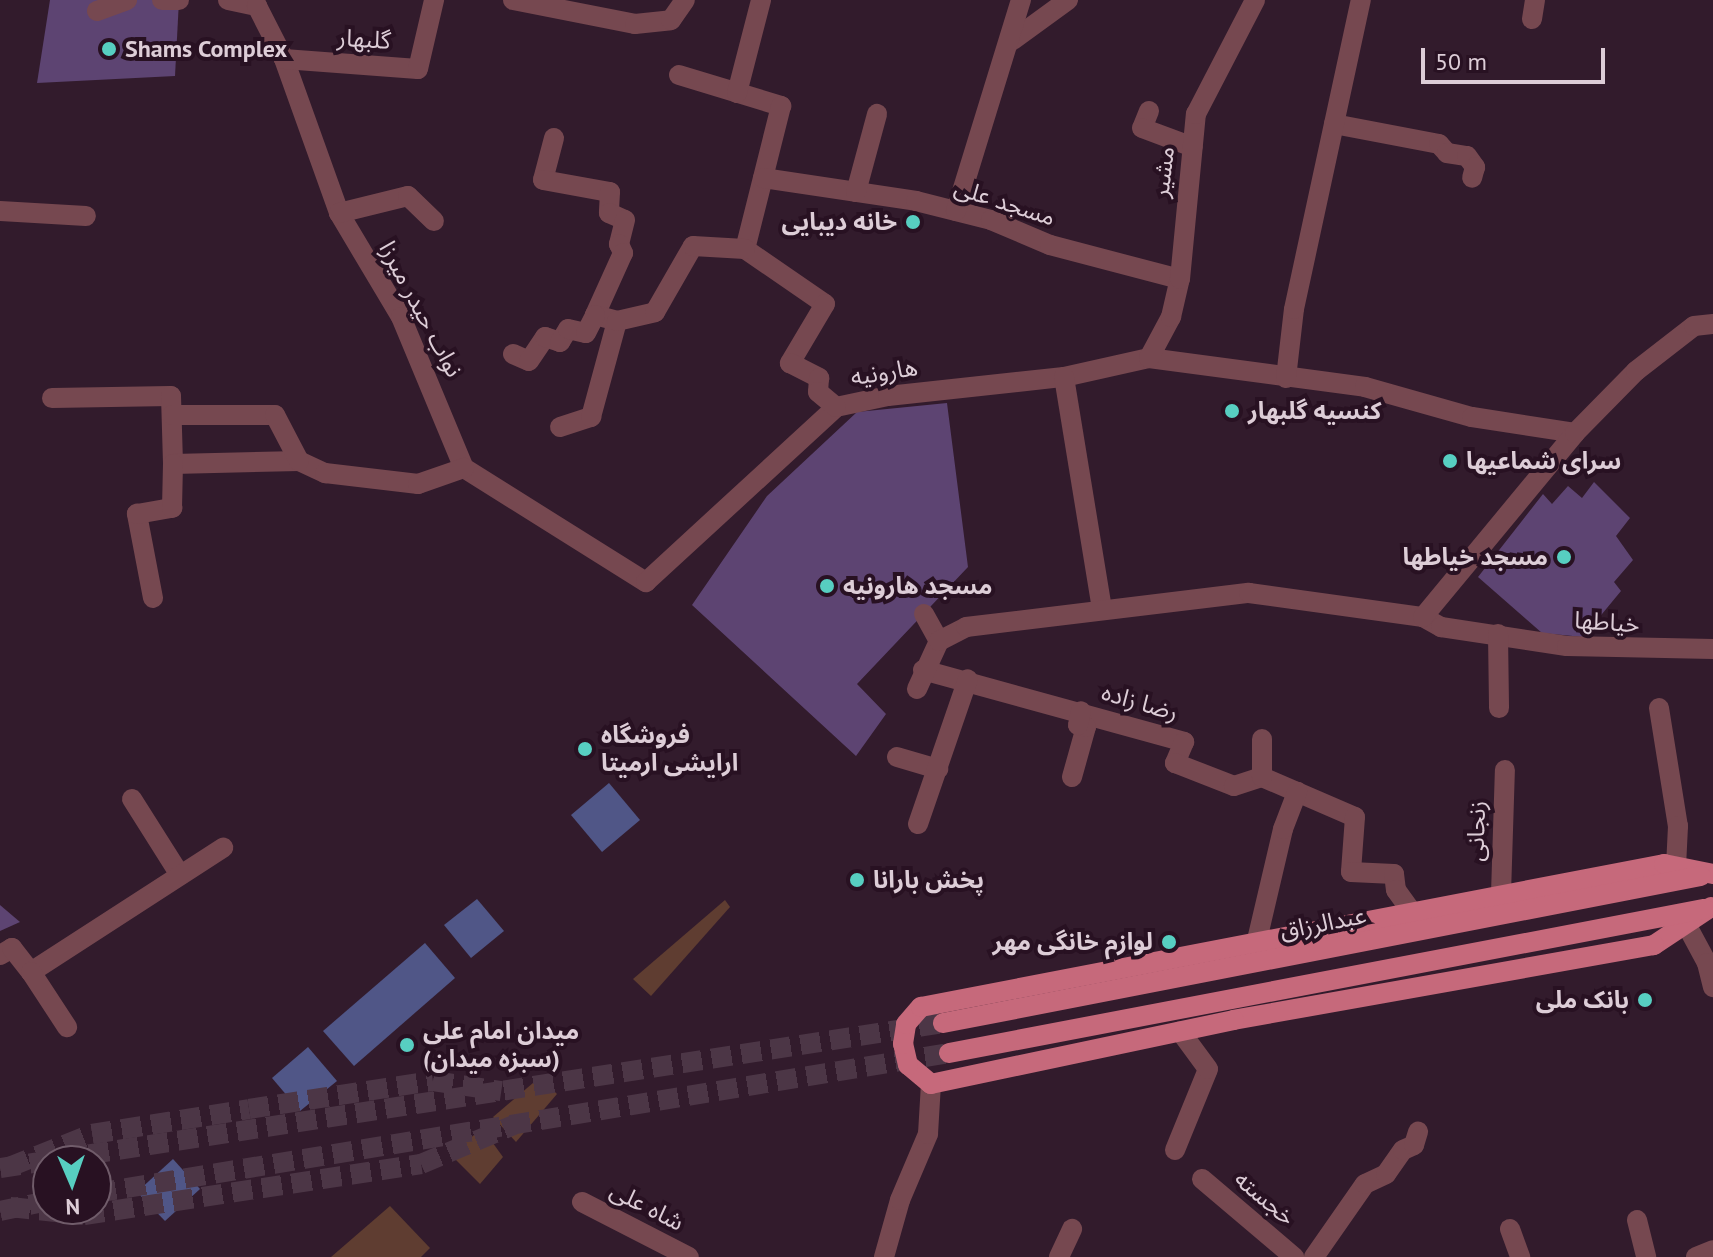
<!DOCTYPE html>
<html>
<head>
<meta charset="utf-8">
<style>
  body { margin:0 }
  #map { position:relative; width:1713px; height:1257px; overflow:hidden; background:#321b2c; font-family:"PT Sans","Noto Sans Arabic",sans-serif }
  div>[style] { position:absolute }
  .green>* { inset:0; background:#5f3d31 }
  .water>* { inset:0; background:#505687 }
  .building>* { inset:0; background:#5d4472 }
  .minor-tunnel>* { height:20px; margin-top:-10px; transform-origin:0; background:repeating-linear-gradient(90deg,#4c3646 0 20px,transparent 0 30px) }
  .major-tunnel>* { height:20px; margin-top:-10px; transform-origin:0; background:repeating-linear-gradient(90deg,#4c3646 0 20px,transparent 0 30px) }
  .minor>* { height:20px; margin:-10px; padding:0 10px; transform-origin:10px; border-radius:10px; background:#764850 }
  .major>* { height:20px; margin:-10px; padding:0 10px; transform-origin:10px; border-radius:10px; background:#c6697b }
  .dots>* { width:22px; height:22px; translate:-50% -50%; box-sizing:border-box; border:4px solid #281122; border-radius:50% }
  span { translate:-50% -50%; white-space:nowrap; text-align:center; line-height:1.15; -webkit-text-stroke:8px #281122; paint-order:stroke }
  .street-label { font-size:24px; color:#ddcdd7 }
  .poi-label { font-size:24px; color:#ddcdd7; font-weight:700 }
  .left { translate:0 -50%; text-align:left }
  .right { translate:-100% -50%; text-align:right }
  .north { position:absolute; left:32px; top:1145px; width:80px; height:80px; box-sizing:border-box; background:#281122; border:2px solid #705c6a; border-radius:50%; rotate:178deg; font-size:22px; font-weight:700; line-height:32px; text-align:center; color:#ddcdd7 }
  .north::after { content:''; display:block; margin:auto; width:28px; height:36px; background:#57cec1; clip-path:polygon(50% 0,100% 100%,50% 72%,0 100%) }
  .scale { position:absolute; left:1421px; top:48px; width:184px; height:36px; box-sizing:border-box; border:4px solid #ddcdd7; border-top:0; padding-left:10px; font-size:24px; line-height:28px; white-space:nowrap; color:#ddcdd7; -webkit-text-stroke:6px #281122; paint-order:stroke }
</style>
</head>
<body>
<div id="map">
  <div class="green">
    <i style="clip-path:polygon(725px 900px,730px 907px,651px 996px,633px 979px)"></i>
    <i style="clip-path:polygon(540px 1077px,557px 1094px,516px 1142px,493px 1117px)"></i>
    <i style="clip-path:polygon(482px 1128px,503px 1157px,480px 1184px,451px 1155px)"></i>
    <i style="clip-path:polygon(390px 1206px,430px 1248px,421px 1257px,331px 1257px)"></i>
  </div>
  <div class="water">
    <i style="clip-path:polygon(609px 783px,640px 820px,602px 852px,571px 815px)"></i>
    <i style="clip-path:polygon(477px 899px,504px 931px,471px 958px,444px 925px)"></i>
    <i style="clip-path:polygon(425px 943px,455px 978px,354px 1066px,323px 1031px)"></i>
    <i style="clip-path:polygon(308px 1047px,337px 1081px,300px 1111px,272px 1078px)"></i>
    <i style="clip-path:polygon(173px 1159px,200px 1189px,165px 1221px,137px 1192px)"></i>
  </div>
  <div class="building">
    <i style="clip-path:polygon(50px 0,179px 0,175px 76px,37px 83px)"></i>
    <i style="clip-path:polygon(947px 403px,968px 567px,857px 684px,886px 714px,856px 756px,692px 605px,767px 496px,857px 412px)"></i>
    <i style="clip-path:polygon(1594px 482px,1630px 518px,1616px 536px,1633px 560px,1614px 582px,1621px 591px,1583px 637px,1542px 633px,1478px 577px,1543px 494px,1552px 504px,1568px 486px,1582px 498px)"></i>
    <i style="clip-path:polygon(0 905px,20px 922px,0 931px)"></i>
  </div>
  <div class="minor-tunnel">
    <i style="left:9px;top:1167px;width:89px;rotate:-21.7deg"></i>
    <i style="left:92px;top:1134px;width:159px;rotate:-9deg"></i>
    <i style="left:249px;top:1109px;width:186px;rotate:-8.7deg"></i>
    <i style="left:433px;top:1081px;width:69px;rotate:8.4deg"></i>
    <i style="left:10px;top:1207px;width:74px;rotate:6.2deg"></i>
    <i style="left:84px;top:1215px;width:341px;rotate:-8.6deg"></i>
    <i style="left:421px;top:1164px;width:101px;rotate:-22.8deg"></i>
  </div>
  <div class="major-tunnel">
    <i style="left:0;top:1168px;width:954px;rotate:-8.74deg"></i>
    <i style="left:96px;top:1193px;width:864px;rotate:-9.32deg"></i>
    <i style="left:0;top:1211px;width:49px;rotate:-11.8deg"></i>
  </div>
  <div class="minor">
    <i style="left:162px;top:0;width:17px"></i>
    <i style="left:228px;top:0;width:30px;rotate:12deg"></i>
    <i style="left:257px;top:6px;width:59px;rotate:63deg"></i>
    <i style="left:284px;top:59px;width:164px;rotate:70.3deg"></i>
    <i style="left:339px;top:213px;width:121px;rotate:59.2deg"></i>
    <i style="left:401px;top:317px;width:164px;rotate:67.4deg"></i>
    <i style="left:464px;top:468px;width:215px;rotate:32.1deg"></i>
    <i style="left:646px;top:582px;width:258px;rotate:-42.6deg"></i>
    <i style="left:836px;top:407px;width:53px;rotate:-11.9deg"></i>
    <i style="left:888px;top:396px;width:177px;rotate:-6.2deg"></i>
    <i style="left:1064px;top:377px;width:87px;rotate:-12.6deg"></i>
    <i style="left:1149px;top:358px;width:218px;rotate:7.6deg"></i>
    <i style="left:1365px;top:387px;width:111px;rotate:15.7deg"></i>
    <i style="left:1472px;top:417px;width:104px;rotate:8.8deg"></i>
    <i style="left:513px;top:0;width:124px;rotate:11.1deg"></i>
    <i style="left:635px;top:24px;width:36px;rotate:-6deg"></i>
    <i style="left:671px;top:20px;width:24px;rotate:-55deg"></i>
    <i style="left:97px;top:11px;width:32px;rotate:-20deg"></i>
    <i style="left:1532px;top:19px;width:19px;rotate:-81deg"></i>
    <i style="left:1013px;top:40px;width:68px;rotate:-36deg"></i>
    <i style="left:284px;top:59px;width:134px;rotate:4.3deg"></i>
    <i style="left:418px;top:69px;width:71px;rotate:-76.9deg"></i>
    <i style="left:679px;top:75px;width:107px;rotate:16.9deg"></i>
    <i style="left:781px;top:106px;width:147px;rotate:104.1deg"></i>
    <i style="left:745px;top:249px;width:97px;rotate:34.5deg"></i>
    <i style="left:825px;top:304px;width:69px;rotate:120.7deg"></i>
    <i style="left:790px;top:363px;width:33px;rotate:27deg"></i>
    <i style="left:819px;top:378px;width:14px;rotate:94deg"></i>
    <i style="left:818px;top:392px;width:23px;rotate:40deg"></i>
    <i style="left:737px;top:93px;width:96px;rotate:-75.5deg"></i>
    <i style="left:1149px;top:111px;width:18px;rotate:112deg"></i>
    <i style="left:1142px;top:128px;width:54px;rotate:20.4deg"></i>
    <i style="left:1334px;top:124px;width:107px;rotate:10.8deg"></i>
    <i style="left:1439px;top:144px;width:12px;rotate:48deg"></i>
    <i style="left:1447px;top:153px;width:20px;rotate:9deg"></i>
    <i style="left:1467px;top:156px;width:14px;rotate:54deg"></i>
    <i style="left:1475px;top:167px;width:11px;rotate:105deg"></i>
    <i style="left:554px;top:138px;width:43px;rotate:104.7deg"></i>
    <i style="left:543px;top:180px;width:68px;rotate:10.2deg"></i>
    <i style="left:610px;top:192px;width:21px;rotate:93deg"></i>
    <i style="left:609px;top:213px;width:17px;rotate:24deg"></i>
    <i style="left:625px;top:220px;width:25px;rotate:104deg"></i>
    <i style="left:619px;top:244px;width:10px;rotate:66deg"></i>
    <i style="left:623px;top:253px;width:68px;rotate:114.3deg"></i>
    <i style="left:595px;top:315px;width:23px;rotate:15deg"></i>
    <i style="left:763px;top:178px;width:155px;rotate:8.5deg"></i>
    <i style="left:916px;top:201px;width:77px;rotate:14.2deg"></i>
    <i style="left:991px;top:220px;width:64px;rotate:23deg"></i>
    <i style="left:1050px;top:245px;width:134px;rotate:14.7deg"></i>
    <i style="left:856px;top:192px;width:81px;rotate:-74.9deg"></i>
    <i style="left:0;top:211px;width:86px;rotate:3.3deg"></i>
    <i style="left:956px;top:211px;width:221px;rotate:-72.9deg"></i>
    <i style="left:339px;top:213px;width:71px;rotate:-13.8deg"></i>
    <i style="left:408px;top:196px;width:36px;rotate:44deg"></i>
    <i style="left:513px;top:354px;width:17px;rotate:24deg"></i>
    <i style="left:529px;top:361px;width:29px;rotate:-56deg"></i>
    <i style="left:545px;top:337px;width:16px;rotate:18deg"></i>
    <i style="left:560px;top:342px;width:15px;rotate:-58deg"></i>
    <i style="left:568px;top:329px;width:18px;rotate:13deg"></i>
    <i style="left:586px;top:333px;width:20px;rotate:-63deg"></i>
    <i style="left:1149px;top:358px;width:47px;rotate:-61.8deg"></i>
    <i style="left:1171px;top:317px;width:39px;rotate:-77deg"></i>
    <i style="left:1180px;top:279px;width:166px;rotate:-84.5deg"></i>
    <i style="left:1196px;top:114px;width:128px;rotate:-62.6deg"></i>
    <i style="left:1064px;top:377px;width:235px;rotate:80.7deg"></i>
    <i style="left:1286px;top:378px;width:69px;rotate:-83.4deg"></i>
    <i style="left:1294px;top:309px;width:316px;rotate:-77.8deg"></i>
    <i style="left:52px;top:398px;width:119px;rotate:-1deg"></i>
    <i style="left:171px;top:396px;width:68px;rotate:88.3deg"></i>
    <i style="left:173px;top:464px;width:126px;rotate:-1.4deg"></i>
    <i style="left:299px;top:461px;width:29px;rotate:25deg"></i>
    <i style="left:325px;top:473px;width:94px;rotate:6.7deg"></i>
    <i style="left:418px;top:484px;width:49px;rotate:-19.2deg"></i>
    <i style="left:172px;top:415px;width:103px"></i>
    <i style="left:275px;top:415px;width:52px;rotate:62.4deg"></i>
    <i style="left:560px;top:427px;width:33px;rotate:-18deg"></i>
    <i style="left:591px;top:417px;width:99px;rotate:-74.8deg"></i>
    <i style="left:617px;top:321px;width:39px;rotate:-13deg"></i>
    <i style="left:655px;top:312px;width:76px;rotate:-60.1deg"></i>
    <i style="left:693px;top:246px;width:52px;rotate:3.3deg"></i>
    <i style="left:153px;top:598px;width:86px;rotate:-100.8deg"></i>
    <i style="left:137px;top:514px;width:36px;rotate:-10deg"></i>
    <i style="left:172px;top:508px;width:44px;rotate:-88.7deg"></i>
    <i style="left:924px;top:614px;width:31px;rotate:61deg"></i>
    <i style="left:1423px;top:617px;width:21px;rotate:29deg"></i>
    <i style="left:1441px;top:627px;width:127px;rotate:8.6deg"></i>
    <i style="left:1567px;top:646px;width:146px;rotate:1.2deg"></i>
    <i style="left:1498px;top:634px;width:74px;rotate:89.2deg"></i>
    <i style="left:923px;top:670px;width:271px;rotate:15.4deg"></i>
    <i style="left:1184px;top:742px;width:23px;rotate:113deg"></i>
    <i style="left:1175px;top:763px;width:63px;rotate:21.3deg"></i>
    <i style="left:1234px;top:786px;width:29px;rotate:-18deg"></i>
    <i style="left:1262px;top:777px;width:101px;rotate:23.3deg"></i>
    <i style="left:1355px;top:817px;width:55px;rotate:94.2deg"></i>
    <i style="left:1351px;top:872px;width:43px;rotate:2.7deg"></i>
    <i style="left:1394px;top:874px;width:16px;rotate:83deg"></i>
    <i style="left:1396px;top:890px;width:26px;rotate:54deg"></i>
    <i style="left:917px;top:689px;width:53px;rotate:-65.4deg"></i>
    <i style="left:939px;top:641px;width:30px;rotate:-27deg"></i>
    <i style="left:966px;top:627px;width:285px;rotate:-6.9deg"></i>
    <i style="left:1249px;top:593px;width:176px;rotate:7.9deg"></i>
    <i style="left:1423px;top:617px;width:239px;rotate:-50.4deg"></i>
    <i style="left:1575px;top:433px;width:87px;rotate:-45.5deg"></i>
    <i style="left:1636px;top:371px;width:73px;rotate:-37.8deg"></i>
    <i style="left:1694px;top:326px;width:19px;rotate:-6deg"></i>
    <i style="left:1659px;top:708px;width:120px;rotate:80.9deg"></i>
    <i style="left:1678px;top:826px;width:41px;rotate:92.8deg"></i>
    <i style="left:897px;top:757px;width:43px;rotate:16.3deg"></i>
    <i style="left:1072px;top:777px;width:52px;rotate:-74.4deg"></i>
    <i style="left:1086px;top:727px;width:8px;rotate:-166deg"></i>
    <i style="left:1078px;top:725px;width:14px;rotate:-78deg"></i>
    <i style="left:1262px;top:777px;width:38px;rotate:-90deg"></i>
    <i style="left:132px;top:799px;width:90px;rotate:57.7deg"></i>
    <i style="left:918px;top:824px;width:153px;rotate:-71deg"></i>
    <i style="left:1501px;top:894px;width:124px;rotate:-88.2deg"></i>
    <i style="left:1686px;top:924px;width:44px;rotate:61.7deg"></i>
    <i style="left:1707px;top:963px;width:25px;rotate:76deg"></i>
    <i style="left:1257px;top:940px;width:114px;rotate:-76.8deg"></i>
    <i style="left:1283px;top:829px;width:40px;rotate:-69deg"></i>
    <i style="left:0;top:955px;width:14px;rotate:-30deg"></i>
    <i style="left:12px;top:948px;width:31px;rotate:52deg"></i>
    <i style="left:31px;top:972px;width:229px;rotate:-32.9deg"></i>
    <i style="left:31px;top:972px;width:66px;rotate:56.8deg"></i>
    <i style="left:1175px;top:1150px;width:87px;rotate:-67.8deg"></i>
    <i style="left:1208px;top:1069px;width:47px;rotate:-126.4deg"></i>
    <i style="left:1202px;top:1179px;width:121px;rotate:40.3deg"></i>
    <i style="left:582px;top:1202px;width:120px;rotate:27.2deg"></i>
    <i style="left:1637px;top:1220px;width:38px;rotate:76deg"></i>
    <i style="left:1510px;top:1229px;width:30px;rotate:70deg"></i>
    <i style="left:884px;top:1257px;width:59px;rotate:-74.3deg"></i>
    <i style="left:900px;top:1200px;width:72px;rotate:-67deg"></i>
    <i style="left:928px;top:1134px;width:50px;rotate:-86.6deg"></i>
    <i style="left:1059px;top:1257px;width:31px;rotate:-65deg"></i>
    <i style="left:1314px;top:1257px;width:89px;rotate:-55.1deg"></i>
    <i style="left:1365px;top:1184px;width:23px;rotate:-25deg"></i>
    <i style="left:1386px;top:1174px;width:29px;rotate:-55deg"></i>
    <i style="left:1403px;top:1150px;width:12px;rotate:-24deg"></i>
    <i style="left:1414px;top:1145px;width:14px;rotate:-73deg"></i>
    <i style="left:1696px;top:1257px;width:18px;rotate:-22deg"></i>
  </div>
  <div class="major">
    <i style="left:1711px;top:907px;width:69px;rotate:146.3deg"></i>
    <i style="left:1654px;top:945px;width:427px;rotate:169.9deg"></i>
    <i style="left:1234px;top:1020px;width:310px;rotate:168.1deg"></i>
    <i style="left:931px;top:1084px;width:30px;rotate:-140deg"></i>
    <i style="left:908px;top:1065px;width:22px;rotate:-103deg"></i>
    <i style="left:903px;top:1044px;width:20px;rotate:-81deg"></i>
    <i style="left:906px;top:1024px;width:23px;rotate:-49deg"></i>
    <i style="left:921px;top:1007px;width:757px;rotate:-10.89deg"></i>
    <i style="left:1664px;top:864px;width:50px;rotate:11.5deg"></i>
    <i style="left:943px;top:1023px;width:772px;rotate:-10.98deg"></i>
    <i style="left:949px;top:1053px;width:769px;rotate:-10.8deg"></i>
  </div>
  <div class="dots">
    <i style="left:109px;top:49px;background:#57cec1"></i>
    <i style="left:913px;top:222px;background:#57cec1"></i>
    <i style="left:1232px;top:411px;background:#57cec1"></i>
    <i style="left:1450px;top:461px;background:#57cec1"></i>
    <i style="left:1564px;top:557px;background:#57cec1"></i>
    <i style="left:827px;top:586px;background:#57cec1"></i>
    <i style="left:585px;top:749px;background:#57cec1"></i>
    <i style="left:857px;top:880px;background:#57cec1"></i>
    <i style="left:1169px;top:942px;background:#57cec1"></i>
    <i style="left:1645px;top:1000px;background:#57cec1"></i>
    <i style="left:407px;top:1045px;background:#57cec1"></i>
  </div>
  <div class="street-label">
    <span style="left:364px;top:39px;rotate:4deg">گلبهار</span>
    <span style="left:1163px;top:172px;rotate:-83deg">مشیر</span>
    <span style="left:1005px;top:202px;rotate:18deg">مسجد علی</span>
    <span style="left:421px;top:309px;rotate:62deg">نواب حیدر میرزا</span>
    <span style="left:884px;top:372px;rotate:-9deg">هارونیه</span>
    <span style="left:1607px;top:622px;rotate:4deg">خیاطها</span>
    <span style="left:1140px;top:702px;rotate:16deg">رضا زاده</span>
    <span style="left:1476px;top:831px;rotate:-88deg">زنجانی</span>
    <span style="left:1323px;top:923px;rotate:-11deg">عبدالرزاق</span>
    <span style="left:1265px;top:1198px;rotate:40deg">خجسته</span>
    <span style="left:647px;top:1206px;rotate:27deg">شاه علی</span>
  </div>
  <div class="poi-label">
    <span class="left" style="left:125px;top:49px">Shams Complex</span>
    <span class="right" style="left:897px;top:222px">خانه دیبایی</span>
    <span class="left" style="left:1248px;top:411px">کنسیه گلبهار</span>
    <span class="left" style="left:1466px;top:461px">سرای شماعیها</span>
    <span class="right" style="left:1548px;top:557px">مسجد خیاطها</span>
    <span class="left" style="left:843px;top:586px">مسجد هارونیه</span>
    <span class="left" style="left:601px;top:749px">فروشگاه<br>ارایشی ارمیتا</span>
    <span class="left" style="left:873px;top:880px">پخش بارانا</span>
    <span class="right" style="left:1153px;top:942px">لوازم خانگی مهر</span>
    <span class="right" style="left:1629px;top:1000px">بانک ملی</span>
    <span class="left" style="left:423px;top:1045px">میدان امام علی<br>(سبزه میدان)</span>
  </div>
  <div class="north">N</div>
  <div class="scale">50 m</div>
</div>
</body>
</html>
